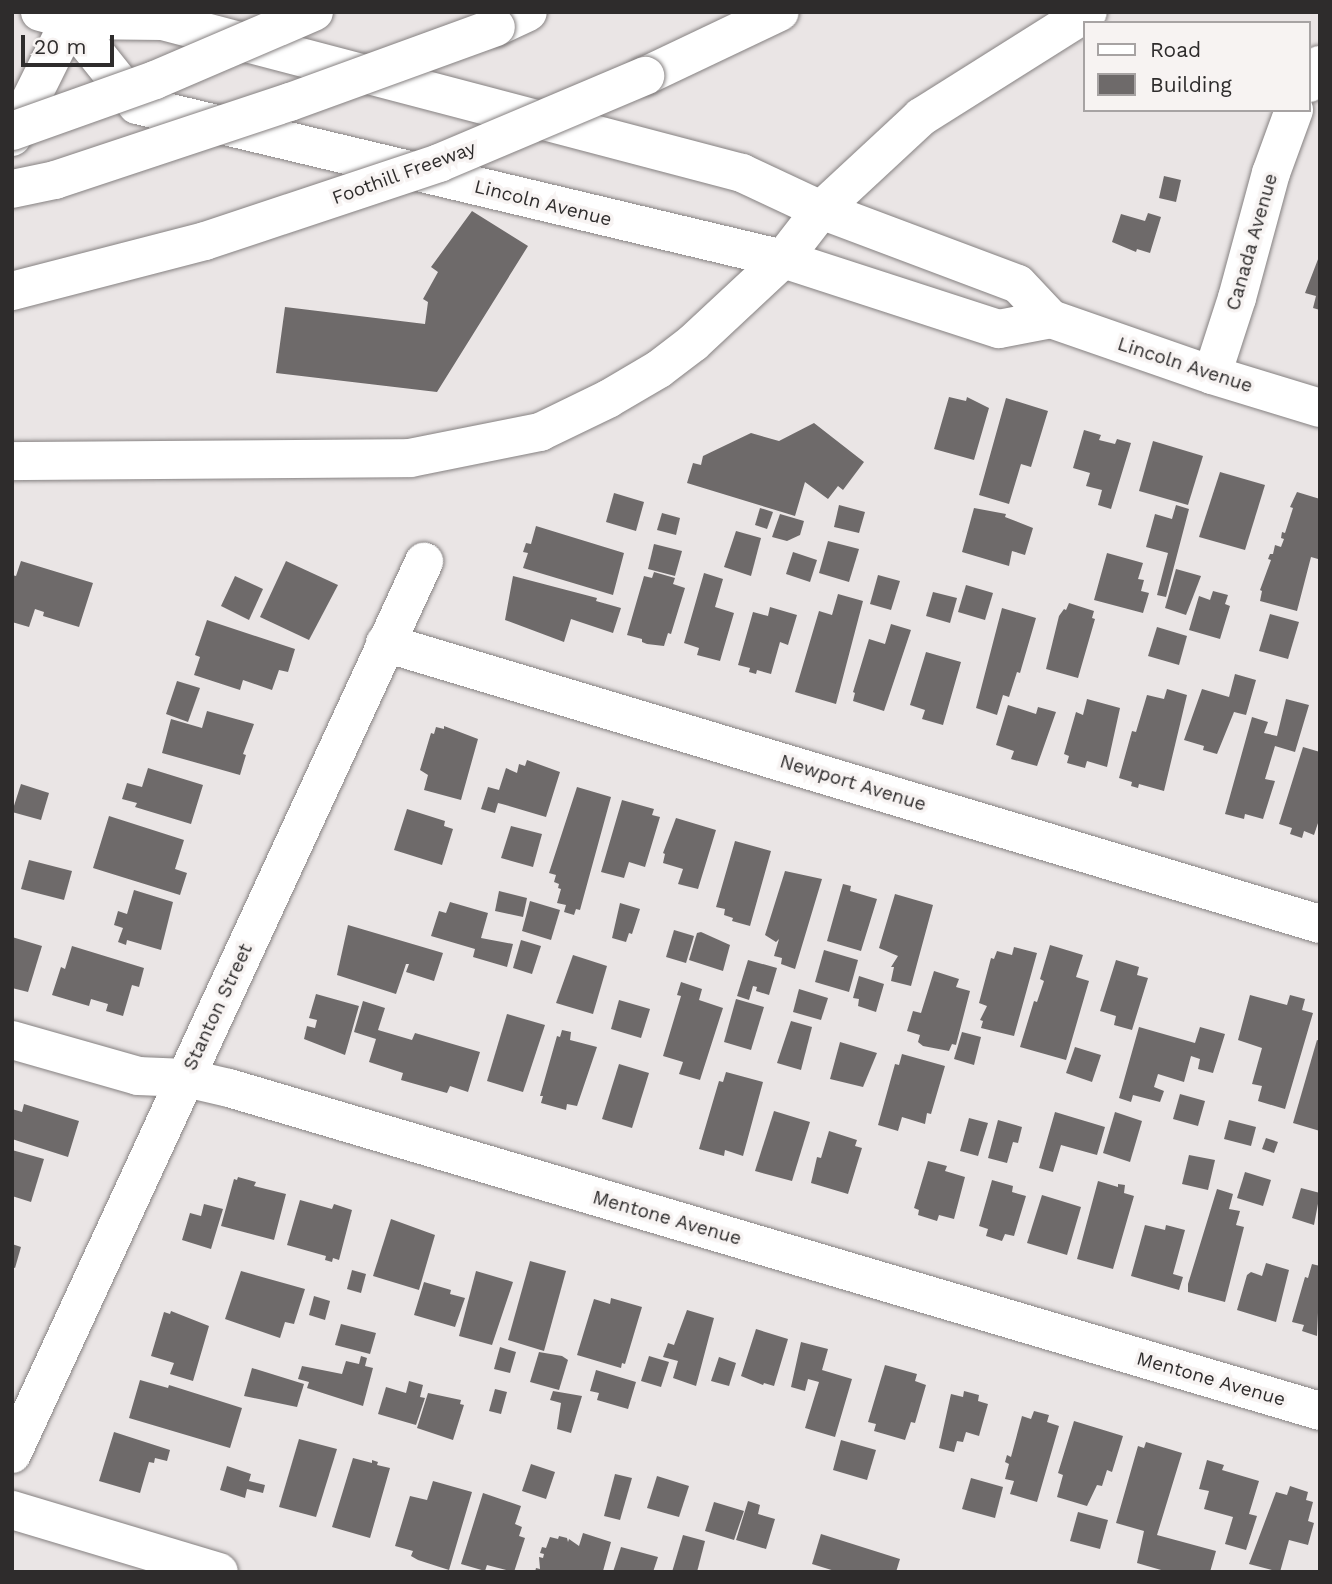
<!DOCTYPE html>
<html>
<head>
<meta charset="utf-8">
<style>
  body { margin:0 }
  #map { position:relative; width:1332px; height:1584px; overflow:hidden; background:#eae5e5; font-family:"Work Sans",sans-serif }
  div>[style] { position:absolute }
  .building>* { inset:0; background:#6e6a6a }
  .roads { filter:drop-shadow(0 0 2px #858181) drop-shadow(0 0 2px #858181) }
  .minor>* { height:38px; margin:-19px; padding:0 19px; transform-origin:19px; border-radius:19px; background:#fff }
  .major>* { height:38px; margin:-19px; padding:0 19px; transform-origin:19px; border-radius:19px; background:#fff }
  .highway>* { height:38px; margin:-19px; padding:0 19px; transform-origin:19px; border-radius:19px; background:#fff }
  .bridges { filter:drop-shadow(0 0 2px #858181) drop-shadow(0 0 2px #858181) }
  .highway-bridge>* { height:38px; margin:-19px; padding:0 19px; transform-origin:19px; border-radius:19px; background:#fff }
  span { translate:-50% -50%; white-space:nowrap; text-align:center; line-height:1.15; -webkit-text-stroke:7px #f7f3f2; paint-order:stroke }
  .street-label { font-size:19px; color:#2e2c2c }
  .frame { position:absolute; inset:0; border:14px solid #2e2c2c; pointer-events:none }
  .legend { position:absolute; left:1083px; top:21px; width:228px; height:91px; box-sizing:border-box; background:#f7f3f2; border:2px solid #a7a3a3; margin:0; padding:9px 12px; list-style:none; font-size:21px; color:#2e2c2c }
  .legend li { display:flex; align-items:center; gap:14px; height:35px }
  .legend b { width:35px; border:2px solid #a7a3a3 }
  .scale { position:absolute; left:21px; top:35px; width:93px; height:32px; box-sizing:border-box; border:4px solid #2e2c2c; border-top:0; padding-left:9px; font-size:21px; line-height:24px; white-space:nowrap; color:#2e2c2c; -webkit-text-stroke:5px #f7f3f2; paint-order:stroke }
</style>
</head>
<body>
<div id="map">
  <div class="building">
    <i style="clip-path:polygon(1164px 176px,1181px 180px,1176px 202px,1159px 198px)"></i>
    <i style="clip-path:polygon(472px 211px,528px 246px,437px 392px,276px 373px,285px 307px,425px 324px,428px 302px,423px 299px,438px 272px,431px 267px)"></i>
    <i style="clip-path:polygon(1148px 213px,1161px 217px,1150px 253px,1137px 249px,1136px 252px,1112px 242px,1121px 214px,1145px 221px)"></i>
    <i style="clip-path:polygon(1320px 254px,1320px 310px,1313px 308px,1316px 296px,1305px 293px)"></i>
    <i style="clip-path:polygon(949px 397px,966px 401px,967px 397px,989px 408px,974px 460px,934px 449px)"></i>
    <i style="clip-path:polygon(1006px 398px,1048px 411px,1031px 467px,1021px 464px,1009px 504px,979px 495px)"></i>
    <i style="clip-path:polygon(814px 423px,864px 462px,843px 490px,838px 486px,828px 499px,805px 482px,795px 516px,687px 483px,693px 463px,701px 465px,703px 456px,751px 433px,779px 441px)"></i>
    <i style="clip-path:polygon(1084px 430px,1101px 435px,1099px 440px,1115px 444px,1117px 439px,1131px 443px,1111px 509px,1098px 505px,1102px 490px,1086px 486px,1090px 473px,1073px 468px)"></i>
    <i style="clip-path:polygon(1153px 441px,1203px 456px,1188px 505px,1139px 491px)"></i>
    <i style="clip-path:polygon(1220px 472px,1265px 485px,1245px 550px,1199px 537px)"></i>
    <i style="clip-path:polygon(1297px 492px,1320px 499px,1320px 553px,1318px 559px,1311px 557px,1297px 611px,1260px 601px,1262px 591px,1260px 590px,1271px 560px,1268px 559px,1270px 554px,1273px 554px,1275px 545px,1281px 547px,1284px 539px,1281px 538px,1282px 532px,1285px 533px,1293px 508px,1290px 507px)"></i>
    <i style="clip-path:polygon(614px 493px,644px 502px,636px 531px,606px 522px)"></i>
    <i style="clip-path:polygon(839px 505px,865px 512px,859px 533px,834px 527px)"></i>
    <i style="clip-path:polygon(1176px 505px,1189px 509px,1166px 597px,1157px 595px,1168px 553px,1146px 547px,1155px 514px,1172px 519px)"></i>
    <i style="clip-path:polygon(760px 508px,773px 512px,767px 529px,755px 525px)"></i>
    <i style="clip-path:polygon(974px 508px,1006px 514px,1005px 517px,1033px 528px,1025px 555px,1012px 551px,1009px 566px,962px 552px)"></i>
    <i style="clip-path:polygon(662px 513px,680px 518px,676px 535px,657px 530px)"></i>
    <i style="clip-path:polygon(780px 514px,804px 521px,800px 535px,787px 541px,772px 537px)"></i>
    <i style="clip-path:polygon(536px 526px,624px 553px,613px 595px,523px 568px,528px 553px,523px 552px,526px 543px,531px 544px)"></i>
    <i style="clip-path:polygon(736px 531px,761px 538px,751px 576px,724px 567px)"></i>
    <i style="clip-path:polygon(828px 541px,859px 549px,849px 582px,819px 573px)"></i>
    <i style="clip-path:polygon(654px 544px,682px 551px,675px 576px,648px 569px)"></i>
    <i style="clip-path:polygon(793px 552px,817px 560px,810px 582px,786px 574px)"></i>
    <i style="clip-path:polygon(1107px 553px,1143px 563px,1138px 579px,1144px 580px,1141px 591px,1149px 593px,1143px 613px,1094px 600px)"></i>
    <i style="clip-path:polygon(21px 561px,93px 583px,79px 627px,43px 616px,44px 612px,35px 609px,29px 627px,12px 622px,12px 575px,16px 576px)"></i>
    <i style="clip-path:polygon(286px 561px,338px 585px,309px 640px,260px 617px)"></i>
    <i style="clip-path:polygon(1176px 569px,1201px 576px,1186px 615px,1165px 608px)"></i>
    <i style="clip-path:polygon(654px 572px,675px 578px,673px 584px,685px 588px,671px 634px,668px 633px,664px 646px,647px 644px,642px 642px,642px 639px,627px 635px,644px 576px,652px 578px)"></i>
    <i style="clip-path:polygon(704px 573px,723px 579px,715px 607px,734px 613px,720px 661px,697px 655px,699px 648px,684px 643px)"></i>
    <i style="clip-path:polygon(878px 575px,900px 581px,891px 610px,870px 604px)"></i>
    <i style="clip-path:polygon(235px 576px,263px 589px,249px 620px,221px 606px)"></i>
    <i style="clip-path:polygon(513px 576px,597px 598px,596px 601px,621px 608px,613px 633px,571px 619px,564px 642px,505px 620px)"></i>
    <i style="clip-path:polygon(966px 585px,993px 593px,985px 620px,958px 612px)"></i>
    <i style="clip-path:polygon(1213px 591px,1228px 595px,1225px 604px,1230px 606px,1220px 639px,1189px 630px,1199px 596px,1210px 600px)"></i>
    <i style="clip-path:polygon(933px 592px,957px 598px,950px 623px,926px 616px)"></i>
    <i style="clip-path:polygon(838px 594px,863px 601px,836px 704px,795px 692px,819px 611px,832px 615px)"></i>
    <i style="clip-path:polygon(1069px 603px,1094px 611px,1092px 618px,1095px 619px,1078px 678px,1046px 669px,1059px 616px,1064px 609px,1066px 610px)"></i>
    <i style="clip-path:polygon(770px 607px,797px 615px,788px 645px,780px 642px,771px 674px,757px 670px,756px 674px,749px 672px,750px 668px,738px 665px,753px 612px,768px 616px)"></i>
    <i style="clip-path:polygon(1002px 608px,1036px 618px,1020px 673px,1017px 672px,1009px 697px,1003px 695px,997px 715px,976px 708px)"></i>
    <i style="clip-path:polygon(1270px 614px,1299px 622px,1288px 659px,1259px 651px)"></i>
    <i style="clip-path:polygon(207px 620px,295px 649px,288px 672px,279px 670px,272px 690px,243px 680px,240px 690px,194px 675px,200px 657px,195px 655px)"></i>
    <i style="clip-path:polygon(891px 624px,911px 630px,884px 711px,853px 701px,855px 693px,853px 692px,869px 639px,885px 644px)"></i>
    <i style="clip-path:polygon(1157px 627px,1187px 636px,1179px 665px,1148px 656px)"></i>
    <i style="clip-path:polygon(926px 652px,961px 662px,943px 725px,922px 719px,925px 710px,910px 705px)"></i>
    <i style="clip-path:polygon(1235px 674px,1256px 680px,1246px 715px,1234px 712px,1217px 754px,1203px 750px,1204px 746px,1184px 740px,1202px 689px,1229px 697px)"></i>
    <i style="clip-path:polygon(177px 681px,200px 688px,188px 722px,166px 714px)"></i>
    <i style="clip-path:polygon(1167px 689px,1187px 695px,1164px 791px,1139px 784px,1138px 788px,1131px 786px,1132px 782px,1119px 778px,1132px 731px,1136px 732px,1147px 695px,1164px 699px)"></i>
    <i style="clip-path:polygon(1087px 699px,1120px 708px,1107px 767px,1087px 761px,1085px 768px,1067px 763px,1069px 756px,1064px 754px,1076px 712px,1083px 715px)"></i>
    <i style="clip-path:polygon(1286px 699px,1309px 705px,1295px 752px,1275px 746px,1265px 779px,1275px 781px,1263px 819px,1245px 814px,1244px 819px,1225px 814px,1252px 717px,1268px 722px,1264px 733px,1277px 736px)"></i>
    <i style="clip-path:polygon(1008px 705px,1036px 714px,1038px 707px,1056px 712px,1037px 766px,1011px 759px,1014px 751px,996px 745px)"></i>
    <i style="clip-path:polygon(207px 711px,254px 724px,243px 754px,246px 755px,240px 775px,162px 753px,171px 719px,202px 728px)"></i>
    <i style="clip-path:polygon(444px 726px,478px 739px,461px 800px,424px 790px,428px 775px,420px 770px,431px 733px,434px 734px,436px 727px,444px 729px)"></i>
    <i style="clip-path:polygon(1303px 747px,1320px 752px,1320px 817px,1314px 835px,1304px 831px,1302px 838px,1290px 834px,1292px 828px,1279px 824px)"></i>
    <i style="clip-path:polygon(527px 760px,560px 772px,546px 817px,502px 804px,498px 803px,495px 813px,481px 809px,488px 787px,499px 790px,506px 768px,517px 773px,519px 764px,525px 766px)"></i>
    <i style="clip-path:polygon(148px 768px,203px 785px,191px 824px,135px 807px,137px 803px,122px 799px,127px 783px,142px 787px)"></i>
    <i style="clip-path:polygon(21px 784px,49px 793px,41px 820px,12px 812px)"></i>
    <i style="clip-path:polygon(577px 787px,611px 797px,580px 910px,576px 909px,574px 915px,564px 912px,566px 905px,557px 903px,561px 889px,558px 888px,559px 884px,554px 882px,556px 875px,549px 873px)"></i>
    <i style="clip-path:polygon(622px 800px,654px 809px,652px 815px,660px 817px,645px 867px,629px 862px,624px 878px,601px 872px)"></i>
    <i style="clip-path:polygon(407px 809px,445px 821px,444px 826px,453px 829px,442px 865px,394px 850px)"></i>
    <i style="clip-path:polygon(109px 816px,184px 840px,175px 869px,187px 873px,180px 895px,93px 868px)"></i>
    <i style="clip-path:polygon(676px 818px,716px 830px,698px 889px,678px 884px,683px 869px,663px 863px,665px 854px,663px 853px)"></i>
    <i style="clip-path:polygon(511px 826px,542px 834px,533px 867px,501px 858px)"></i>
    <i style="clip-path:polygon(735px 841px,771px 851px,750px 926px,732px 921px,733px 918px,724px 915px,725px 909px,716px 907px)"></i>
    <i style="clip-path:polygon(29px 860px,72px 871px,64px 900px,21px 889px)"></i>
    <i style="clip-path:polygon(785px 871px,822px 879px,795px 969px,781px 964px,782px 958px,774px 956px,779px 939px,776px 942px,765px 935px)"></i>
    <i style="clip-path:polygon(843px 884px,851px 886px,850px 891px,877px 899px,861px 951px,827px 941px)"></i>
    <i style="clip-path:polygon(134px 890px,173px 902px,161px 950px,127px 940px,126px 945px,118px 942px,123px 928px,114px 925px,118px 911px,127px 914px)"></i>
    <i style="clip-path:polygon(499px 891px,527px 898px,523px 917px,495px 911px)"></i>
    <i style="clip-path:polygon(895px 894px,933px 905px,911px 986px,891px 981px,894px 967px,891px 967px,898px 956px,879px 948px)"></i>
    <i style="clip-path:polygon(530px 901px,560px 910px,551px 940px,522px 931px)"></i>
    <i style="clip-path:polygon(450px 902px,488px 913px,481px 938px,513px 944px,507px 967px,473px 957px,475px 949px,431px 936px,439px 911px,446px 913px)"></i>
    <i style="clip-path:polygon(620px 903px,640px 909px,632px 934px,629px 933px,626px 942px,612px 938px)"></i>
    <i style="clip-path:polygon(348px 925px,443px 953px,434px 981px,406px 972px,409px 964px,406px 964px,396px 994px,337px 975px)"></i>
    <i style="clip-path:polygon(674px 930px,694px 936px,686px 963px,666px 957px)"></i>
    <i style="clip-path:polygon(701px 932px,730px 945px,723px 971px,689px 960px,697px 933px)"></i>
    <i style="clip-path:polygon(12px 937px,42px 946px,28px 992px,12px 988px)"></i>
    <i style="clip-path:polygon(521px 940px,541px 946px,532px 974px,513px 968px)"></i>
    <i style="clip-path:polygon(1050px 945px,1083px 955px,1076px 977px,1089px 981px,1066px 1060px,1020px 1047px,1034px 1001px,1037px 1002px,1044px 981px,1040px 979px)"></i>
    <i style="clip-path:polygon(72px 946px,144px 968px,139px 987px,132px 985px,123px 1016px,106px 1011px,108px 1004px,91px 999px,89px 1006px,52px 995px,61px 967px,65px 969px)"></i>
    <i style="clip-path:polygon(1014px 947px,1037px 953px,1014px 1036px,981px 1028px,983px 1021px,980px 1020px,987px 1006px,979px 1003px,991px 958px,994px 959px,997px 951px,1012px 955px)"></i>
    <i style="clip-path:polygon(824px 950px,858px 960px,849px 992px,815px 982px)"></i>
    <i style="clip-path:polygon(573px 955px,607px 966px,593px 1014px,556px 1003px)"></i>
    <i style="clip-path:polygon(748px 960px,777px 968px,769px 995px,756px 991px,757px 987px,753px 986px,749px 1000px,737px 996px)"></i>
    <i style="clip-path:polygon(1116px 960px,1139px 967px,1137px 975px,1148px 978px,1132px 1030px,1114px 1025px,1116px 1016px,1100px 1011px)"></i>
    <i style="clip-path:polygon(934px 971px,959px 979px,956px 987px,970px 991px,956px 1045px,952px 1044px,949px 1051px,923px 1046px,918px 1042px,920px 1035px,907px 1031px,913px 1011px,921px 1013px)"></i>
    <i style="clip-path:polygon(859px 976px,884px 984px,876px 1012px,858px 1006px,859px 999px,853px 998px)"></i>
    <i style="clip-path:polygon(681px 982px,702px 989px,699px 1000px,723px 1008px,700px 1080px,679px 1074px,683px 1062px,663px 1056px,681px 996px,677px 995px)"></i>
    <i style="clip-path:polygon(799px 989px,828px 998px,821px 1020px,793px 1012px)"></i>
    <i style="clip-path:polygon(316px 994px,359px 1006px,345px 1055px,304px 1039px,307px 1026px,315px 1028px,317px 1020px,309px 1018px)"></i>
    <i style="clip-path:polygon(1250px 995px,1287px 1005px,1290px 995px,1305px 999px,1302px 1010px,1313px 1013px,1285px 1109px,1258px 1101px,1262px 1086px,1252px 1084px,1262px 1048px,1238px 1040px)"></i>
    <i style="clip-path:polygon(736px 999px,764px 1007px,751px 1050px,724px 1042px)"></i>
    <i style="clip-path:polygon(619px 1000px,650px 1009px,641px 1038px,611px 1029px)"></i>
    <i style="clip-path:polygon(363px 1001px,385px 1008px,378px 1030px,412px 1040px,415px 1033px,480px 1052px,468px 1092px,450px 1086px,447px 1093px,401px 1080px,403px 1073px,369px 1062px,376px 1039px,354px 1032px)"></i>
    <i style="clip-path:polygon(507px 1014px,545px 1025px,523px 1092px,487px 1081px)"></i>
    <i style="clip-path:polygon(791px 1021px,812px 1027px,801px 1070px,777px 1063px)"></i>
    <i style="clip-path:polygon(1139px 1027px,1195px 1043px,1200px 1027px,1225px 1034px,1213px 1073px,1198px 1069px,1200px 1059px,1191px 1056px,1184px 1082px,1158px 1074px,1154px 1087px,1164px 1091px,1160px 1102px,1133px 1095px,1131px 1102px,1119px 1098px)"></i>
    <i style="clip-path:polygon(562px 1030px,571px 1032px,570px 1040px,597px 1047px,577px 1106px,567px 1104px,566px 1110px,541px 1103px,543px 1096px,540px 1096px,557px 1036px,560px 1037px)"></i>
    <i style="clip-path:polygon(962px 1032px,981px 1037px,974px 1065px,954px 1059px)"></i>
    <i style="clip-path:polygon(1317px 1040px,1320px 1041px,1320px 1131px,1293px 1123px)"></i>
    <i style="clip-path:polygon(840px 1042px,877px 1053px,863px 1087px,830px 1079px)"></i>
    <i style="clip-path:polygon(1075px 1047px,1101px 1055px,1092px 1082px,1066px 1073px)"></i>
    <i style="clip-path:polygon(902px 1054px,945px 1066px,931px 1114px,927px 1113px,925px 1124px,902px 1117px,898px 1131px,878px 1125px,895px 1064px,899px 1065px)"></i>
    <i style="clip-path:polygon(619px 1064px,649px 1073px,632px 1128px,602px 1119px)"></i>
    <i style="clip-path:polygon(726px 1072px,763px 1082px,743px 1156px,725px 1150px,724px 1156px,699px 1149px,719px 1081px,723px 1082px)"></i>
    <i style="clip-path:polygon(1180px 1094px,1205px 1101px,1198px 1126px,1173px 1119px)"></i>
    <i style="clip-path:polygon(24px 1104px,79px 1121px,68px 1157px,12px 1139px,12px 1109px,22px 1112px)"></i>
    <i style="clip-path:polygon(774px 1111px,810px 1122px,792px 1181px,755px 1171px)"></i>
    <i style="clip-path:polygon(1055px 1112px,1105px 1127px,1097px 1155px,1061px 1145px,1053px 1172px,1039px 1168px)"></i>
    <i style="clip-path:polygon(1115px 1112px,1142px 1121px,1130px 1162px,1103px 1153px)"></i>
    <i style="clip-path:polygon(969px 1118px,988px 1123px,978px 1156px,960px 1151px)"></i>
    <i style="clip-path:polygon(998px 1120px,1022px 1127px,1018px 1143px,1013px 1142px,1007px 1163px,988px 1158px)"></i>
    <i style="clip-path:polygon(1229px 1120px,1256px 1127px,1251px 1146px,1224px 1139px)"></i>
    <i style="clip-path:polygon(829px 1131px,857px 1140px,855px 1146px,862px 1148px,848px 1194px,811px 1183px,817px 1157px,821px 1158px)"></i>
    <i style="clip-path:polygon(1266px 1138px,1278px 1142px,1274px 1153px,1262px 1149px)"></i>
    <i style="clip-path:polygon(12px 1150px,44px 1159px,31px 1202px,12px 1196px)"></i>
    <i style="clip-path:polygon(1189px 1155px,1215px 1160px,1208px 1190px,1182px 1184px)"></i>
    <i style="clip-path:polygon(928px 1161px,947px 1166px,945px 1171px,965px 1177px,954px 1219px,939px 1215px,937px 1221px,918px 1215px,919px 1210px,914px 1208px)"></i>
    <i style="clip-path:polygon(1245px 1172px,1271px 1180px,1263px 1206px,1237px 1198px)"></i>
    <i style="clip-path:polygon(238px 1177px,256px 1182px,254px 1186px,286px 1194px,274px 1240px,221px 1226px,234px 1179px,237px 1180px)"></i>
    <i style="clip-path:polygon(992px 1180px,1013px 1186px,1012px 1192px,1026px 1196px,1014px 1236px,1005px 1234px,1002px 1241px,986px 1236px,988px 1229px,979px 1226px)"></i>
    <i style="clip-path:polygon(1098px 1181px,1118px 1187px,1118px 1184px,1125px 1185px,1124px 1193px,1134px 1196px,1113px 1269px,1077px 1259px)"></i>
    <i style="clip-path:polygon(1301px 1188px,1320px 1193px,1314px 1225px,1292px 1218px)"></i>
    <i style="clip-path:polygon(1217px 1189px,1233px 1194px,1229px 1209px,1240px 1211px,1236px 1225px,1244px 1227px,1225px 1302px,1188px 1292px,1188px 1284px)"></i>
    <i style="clip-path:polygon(1042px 1195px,1081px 1207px,1067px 1255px,1027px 1243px)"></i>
    <i style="clip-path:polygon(300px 1200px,332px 1209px,334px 1204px,352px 1210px,339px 1260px,333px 1258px,332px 1262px,325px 1260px,326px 1256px,287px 1245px)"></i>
    <i style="clip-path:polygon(204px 1204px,223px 1209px,211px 1249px,182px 1240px,190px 1213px,201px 1216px)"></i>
    <i style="clip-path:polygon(391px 1219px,435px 1235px,419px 1290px,373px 1276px)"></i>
    <i style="clip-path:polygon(1145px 1225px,1165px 1230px,1166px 1225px,1185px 1230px,1173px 1274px,1183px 1277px,1179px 1290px,1131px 1276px)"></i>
    <i style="clip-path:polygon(12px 1244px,21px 1247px,15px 1268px,12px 1267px)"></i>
    <i style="clip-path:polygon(530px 1261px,566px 1271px,544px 1351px,508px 1340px)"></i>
    <i style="clip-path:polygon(1266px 1263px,1289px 1270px,1276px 1322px,1237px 1310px,1247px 1275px,1251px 1272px,1262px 1276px)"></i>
    <i style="clip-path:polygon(1312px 1264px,1320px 1266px,1317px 1336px,1302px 1331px,1304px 1325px,1292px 1322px,1305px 1277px,1308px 1278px)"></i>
    <i style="clip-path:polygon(352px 1270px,366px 1274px,361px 1293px,347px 1289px)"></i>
    <i style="clip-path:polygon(241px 1271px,305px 1289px,294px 1324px,285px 1322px,280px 1338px,225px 1319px)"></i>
    <i style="clip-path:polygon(476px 1271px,513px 1282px,492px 1345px,459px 1336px)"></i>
    <i style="clip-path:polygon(424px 1282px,451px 1290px,450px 1294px,465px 1298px,455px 1327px,414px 1315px)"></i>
    <i style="clip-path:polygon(314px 1296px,330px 1301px,325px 1320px,309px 1315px)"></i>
    <i style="clip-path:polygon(611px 1298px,642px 1307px,625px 1364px,622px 1363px,621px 1368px,577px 1355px,594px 1299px,610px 1304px)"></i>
    <i style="clip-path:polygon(687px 1310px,714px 1318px,696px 1386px,673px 1378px,678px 1361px,663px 1357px,668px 1343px,674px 1345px)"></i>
    <i style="clip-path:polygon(171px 1311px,209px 1326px,193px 1381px,170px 1374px,174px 1363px,151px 1356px,164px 1312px,170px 1314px)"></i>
    <i style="clip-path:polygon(341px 1324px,376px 1333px,370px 1354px,335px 1345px)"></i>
    <i style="clip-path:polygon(756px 1329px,788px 1339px,774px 1386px,764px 1383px,763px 1385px,741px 1376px)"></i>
    <i style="clip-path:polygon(801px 1342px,828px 1349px,822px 1370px,852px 1379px,835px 1437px,805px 1428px,819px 1382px,808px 1379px,805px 1391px,791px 1387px)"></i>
    <i style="clip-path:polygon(500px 1347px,516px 1352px,510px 1373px,494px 1369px)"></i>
    <i style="clip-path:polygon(539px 1352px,562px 1356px,568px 1360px,559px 1390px,530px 1382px)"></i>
    <i style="clip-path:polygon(361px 1356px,367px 1358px,365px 1366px,373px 1368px,363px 1406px,307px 1388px,309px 1382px,298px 1379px,302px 1366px,342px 1374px,346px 1361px,359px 1364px)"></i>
    <i style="clip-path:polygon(649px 1356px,669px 1362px,661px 1387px,641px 1381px)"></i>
    <i style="clip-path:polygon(719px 1357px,736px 1363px,729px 1386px,711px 1381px)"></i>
    <i style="clip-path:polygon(885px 1365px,917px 1374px,915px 1381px,926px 1385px,915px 1423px,911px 1422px,905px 1440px,874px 1431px,876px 1424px,868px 1422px)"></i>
    <i style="clip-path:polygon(252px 1368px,304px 1384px,297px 1407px,244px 1396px)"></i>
    <i style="clip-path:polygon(596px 1370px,636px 1382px,628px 1409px,597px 1400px,599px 1393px,590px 1391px)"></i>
    <i style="clip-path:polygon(140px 1380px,168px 1388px,169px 1385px,242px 1408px,230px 1448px,129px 1418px)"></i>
    <i style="clip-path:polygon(409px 1381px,423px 1385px,420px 1397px,425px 1398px,416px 1425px,378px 1414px,386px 1387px,406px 1393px)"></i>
    <i style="clip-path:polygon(495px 1389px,507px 1392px,501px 1414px,489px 1411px)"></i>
    <i style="clip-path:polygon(553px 1391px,582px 1396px,571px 1433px,557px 1429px,561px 1403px,550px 1400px)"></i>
    <i style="clip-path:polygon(964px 1391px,979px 1395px,978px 1401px,988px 1404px,979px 1436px,966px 1432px,963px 1442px,957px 1441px,954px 1452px,939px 1448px,951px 1394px,963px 1397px)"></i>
    <i style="clip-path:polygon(428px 1393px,461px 1400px,460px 1404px,464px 1405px,453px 1440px,417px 1428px)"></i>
    <i style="clip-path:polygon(1034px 1411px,1049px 1415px,1047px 1422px,1059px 1426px,1037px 1502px,1010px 1494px,1014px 1481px,1005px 1479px,1009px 1464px,1005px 1462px,1007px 1455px,1011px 1457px,1022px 1416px,1031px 1419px)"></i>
    <i style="clip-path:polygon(1074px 1421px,1123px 1436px,1112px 1472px,1107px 1470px,1102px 1486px,1097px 1485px,1087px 1506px,1057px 1497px,1063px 1475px,1058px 1473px)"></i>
    <i style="clip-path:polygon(114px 1432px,170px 1450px,167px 1461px,155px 1458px,154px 1463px,149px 1462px,140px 1493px,99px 1481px)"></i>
    <i style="clip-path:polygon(299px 1439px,337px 1449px,316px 1517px,279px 1507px)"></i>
    <i style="clip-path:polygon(841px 1440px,876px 1450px,867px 1480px,833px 1470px)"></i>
    <i style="clip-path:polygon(1146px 1442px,1182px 1453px,1157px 1535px,1216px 1551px,1210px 1572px,1168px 1572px,1137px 1563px,1144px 1531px,1116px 1523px,1138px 1446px,1144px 1448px)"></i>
    <i style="clip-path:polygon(353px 1458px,372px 1463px,372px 1460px,378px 1462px,377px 1465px,390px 1468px,370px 1538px,332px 1527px)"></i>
    <i style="clip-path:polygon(1207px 1460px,1224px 1465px,1222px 1470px,1259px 1481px,1249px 1514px,1257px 1516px,1246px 1550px,1225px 1544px,1233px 1517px,1204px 1509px,1209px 1491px,1199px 1489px)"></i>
    <i style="clip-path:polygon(531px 1464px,555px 1472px,546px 1499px,522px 1491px)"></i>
    <i style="clip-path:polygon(227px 1466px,251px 1474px,249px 1481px,265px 1485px,263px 1493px,247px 1489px,245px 1498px,220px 1490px)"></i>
    <i style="clip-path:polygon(615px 1474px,632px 1478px,620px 1520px,604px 1516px)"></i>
    <i style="clip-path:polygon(657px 1476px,689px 1486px,679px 1517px,647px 1508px)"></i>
    <i style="clip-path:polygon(971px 1478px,1003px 1487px,995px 1518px,962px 1509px)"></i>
    <i style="clip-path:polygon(433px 1481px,472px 1492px,449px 1570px,418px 1560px,411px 1556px,413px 1551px,395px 1546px,410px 1496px,427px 1500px)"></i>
    <i style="clip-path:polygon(1290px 1486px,1308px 1492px,1306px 1500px,1313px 1502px,1308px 1521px,1314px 1523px,1308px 1545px,1289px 1540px,1280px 1572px,1249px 1564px,1276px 1492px,1287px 1495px)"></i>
    <i style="clip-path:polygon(483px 1493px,521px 1506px,515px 1524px,522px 1527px,519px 1536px,525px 1538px,514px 1572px,487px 1565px,485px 1571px,461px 1564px)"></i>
    <i style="clip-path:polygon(748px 1501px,760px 1505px,758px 1514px,775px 1519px,766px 1549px,736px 1540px)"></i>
    <i style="clip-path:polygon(714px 1502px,744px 1511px,734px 1540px,705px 1531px)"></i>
    <i style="clip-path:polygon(1078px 1512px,1108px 1520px,1100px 1549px,1070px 1541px)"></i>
    <i style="clip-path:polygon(583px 1533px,611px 1542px,603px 1571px,535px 1572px,536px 1568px,540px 1569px,539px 1557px,543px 1558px,544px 1554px,540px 1553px,542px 1547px,546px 1548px,550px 1537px,558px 1539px,559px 1536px,567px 1538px,568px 1542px,569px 1539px,579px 1546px)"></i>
    <i style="clip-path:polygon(821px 1534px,900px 1559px,896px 1572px,838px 1572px,812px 1564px)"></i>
    <i style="clip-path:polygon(683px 1535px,705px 1541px,697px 1572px,672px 1572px)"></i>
    <i style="clip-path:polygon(621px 1547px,658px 1557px,653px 1572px,613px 1572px)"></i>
  </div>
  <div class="roads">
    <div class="minor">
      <i style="left:1309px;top:83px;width:21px;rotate:-59deg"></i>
      <i style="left:12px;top:137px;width:140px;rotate:-63.6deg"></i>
      <i style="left:1212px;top:375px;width:81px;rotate:-72deg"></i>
      <i style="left:1237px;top:298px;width:130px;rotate:-74.8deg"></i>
      <i style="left:1271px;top:173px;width:67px;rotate:-69.9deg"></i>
      <i style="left:385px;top:643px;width:976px;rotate:16.73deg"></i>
      <i style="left:12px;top:1040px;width:131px;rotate:15.9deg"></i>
      <i style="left:138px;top:1076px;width:48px;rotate:2.4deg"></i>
      <i style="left:186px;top:1078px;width:44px;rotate:13.1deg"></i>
      <i style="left:229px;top:1088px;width:1138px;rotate:16.49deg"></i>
      <i style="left:12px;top:1454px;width:983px;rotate:-65.21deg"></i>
      <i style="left:12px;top:1510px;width:216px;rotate:16.7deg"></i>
    </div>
    <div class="major">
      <i style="left:40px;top:12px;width:30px;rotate:15deg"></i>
      <i style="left:69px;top:20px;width:94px;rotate:0.6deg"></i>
      <i style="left:163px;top:21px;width:599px;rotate:14.71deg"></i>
      <i style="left:742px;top:173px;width:87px;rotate:25.1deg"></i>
      <i style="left:821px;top:210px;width:210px;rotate:20.6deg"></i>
      <i style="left:1018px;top:284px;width:48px;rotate:46.7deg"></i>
      <i style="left:1051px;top:319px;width:170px;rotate:19.2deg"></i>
      <i style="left:1212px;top:375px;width:113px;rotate:17deg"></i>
      <i style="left:69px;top:20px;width:109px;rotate:51.3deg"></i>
      <i style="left:137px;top:105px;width:664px;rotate:13.41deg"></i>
      <i style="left:783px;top:259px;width:227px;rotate:18deg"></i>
      <i style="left:999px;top:329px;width:53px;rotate:-10.9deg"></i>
    </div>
    <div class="highway">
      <i style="left:496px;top:27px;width:35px;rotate:-25deg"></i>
      <i style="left:645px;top:76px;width:149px;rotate:-25.4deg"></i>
      <i style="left:12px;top:461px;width:398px;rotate:-0.4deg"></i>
      <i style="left:410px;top:458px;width:133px;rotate:-11.3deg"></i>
      <i style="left:540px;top:432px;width:76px;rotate:-25.9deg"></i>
      <i style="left:608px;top:399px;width:59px;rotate:-30.5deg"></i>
      <i style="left:659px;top:369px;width:43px;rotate:-37.4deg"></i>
      <i style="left:693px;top:343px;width:123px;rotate:-43deg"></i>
      <i style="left:783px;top:259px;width:62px;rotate:-52.2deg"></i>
      <i style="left:821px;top:210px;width:137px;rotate:-42.9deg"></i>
      <i style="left:921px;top:117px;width:197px;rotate:-32.2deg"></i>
    </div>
  </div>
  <div class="bridges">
    <div class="highway-bridge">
      <i style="left:12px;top:131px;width:152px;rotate:-19.6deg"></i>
      <i style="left:155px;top:80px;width:173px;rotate:-23.2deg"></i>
      <i style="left:12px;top:189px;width:44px;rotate:-11.8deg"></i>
      <i style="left:55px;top:180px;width:248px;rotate:-18.4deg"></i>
      <i style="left:290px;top:102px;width:219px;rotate:-20deg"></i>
      <i style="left:12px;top:291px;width:199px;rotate:-14.5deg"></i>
      <i style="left:205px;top:241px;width:247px;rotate:-18.4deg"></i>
      <i style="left:439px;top:163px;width:224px;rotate:-22.9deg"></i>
    </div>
  </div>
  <div class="street-label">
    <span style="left:404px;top:173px;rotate:-20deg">Foothill Freeway</span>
    <span style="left:543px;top:203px;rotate:14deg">Lincoln Avenue</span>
    <span style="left:1252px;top:242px;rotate:-74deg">Canada Avenue</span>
    <span style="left:1185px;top:365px;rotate:18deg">Lincoln Avenue</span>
    <span style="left:853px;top:783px;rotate:17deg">Newport Avenue</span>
    <span style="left:218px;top:1007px;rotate:-65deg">Stanton Street</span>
    <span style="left:667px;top:1218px;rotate:16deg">Mentone Avenue</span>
    <span style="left:1211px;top:1379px;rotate:16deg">Mentone Avenue</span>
  </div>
  <div class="frame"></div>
  <ul class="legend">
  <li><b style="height:9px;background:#fff"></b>Road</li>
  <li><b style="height:19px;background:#6e6a6a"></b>Building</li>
  </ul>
  <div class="scale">20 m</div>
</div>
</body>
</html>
